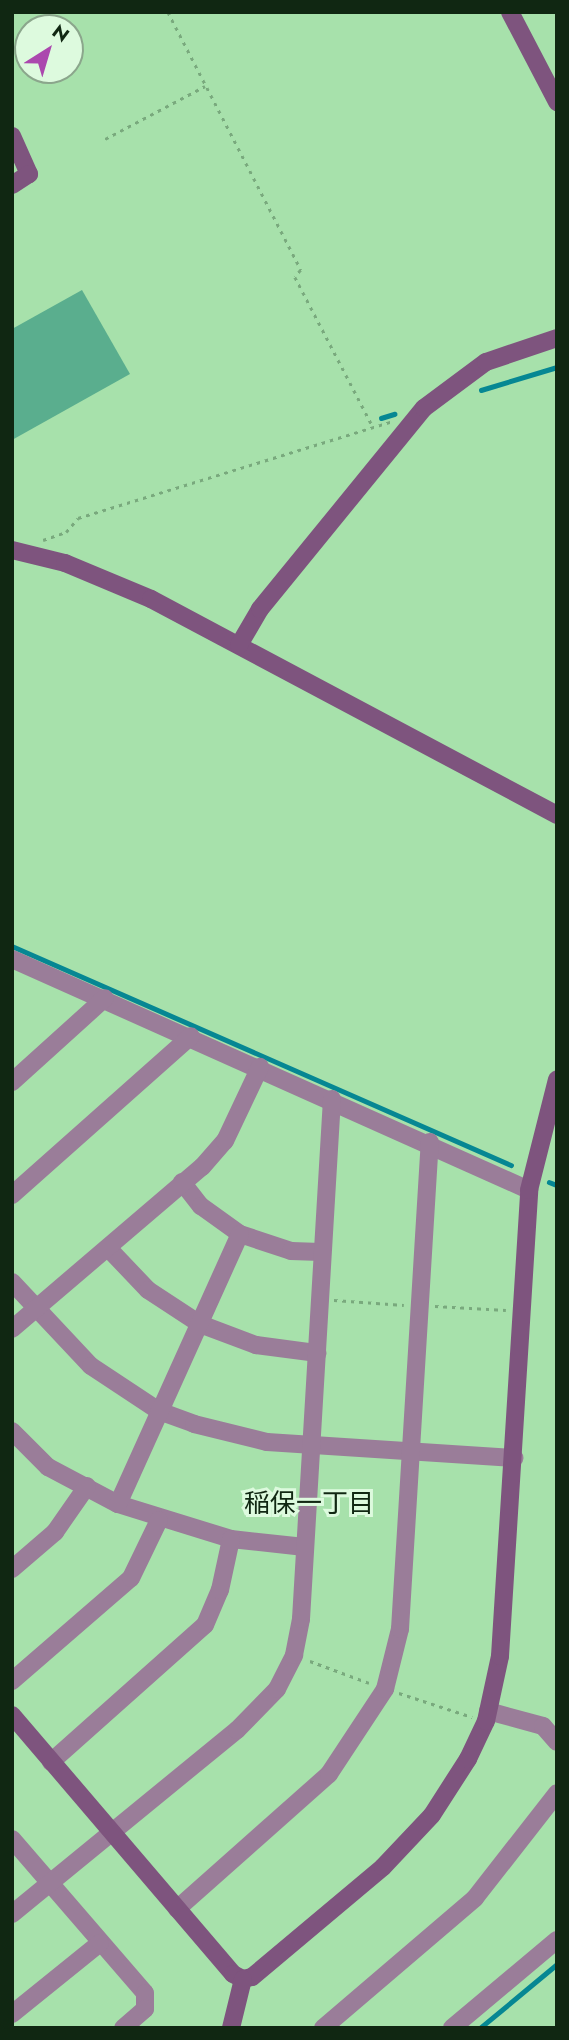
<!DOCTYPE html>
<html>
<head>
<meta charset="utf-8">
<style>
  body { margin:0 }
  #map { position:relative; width:569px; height:2040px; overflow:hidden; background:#a7e1ab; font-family:Jost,"Noto Sans JP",sans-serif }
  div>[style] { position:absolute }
  .stream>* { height:4.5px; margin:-2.25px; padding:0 2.25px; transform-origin:2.25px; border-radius:2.25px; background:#068793 }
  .building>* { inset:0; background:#5aae8e }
  .path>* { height:2.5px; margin-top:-1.25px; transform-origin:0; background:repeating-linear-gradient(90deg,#79a97d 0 3.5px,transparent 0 8.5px) }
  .street>* { height:18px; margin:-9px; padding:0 9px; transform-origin:9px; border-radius:9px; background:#9a7d99 }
  .secondary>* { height:18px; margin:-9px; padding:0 9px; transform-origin:9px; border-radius:9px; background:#7e547e }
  span { translate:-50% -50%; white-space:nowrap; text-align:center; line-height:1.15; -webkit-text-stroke:6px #ddfade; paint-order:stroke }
  .neighbourhood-label { font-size:26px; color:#102712 }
  .frame { position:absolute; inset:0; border:14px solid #102712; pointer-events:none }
  .north { position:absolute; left:14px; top:14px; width:70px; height:70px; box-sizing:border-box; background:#ddfade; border:2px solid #8ba68c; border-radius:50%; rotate:37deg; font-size:19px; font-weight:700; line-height:28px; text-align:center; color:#102712 }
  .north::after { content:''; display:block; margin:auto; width:24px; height:32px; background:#ab48ae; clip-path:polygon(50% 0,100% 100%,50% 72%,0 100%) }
</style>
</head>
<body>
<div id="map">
  <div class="stream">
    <i style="left:481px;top:390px;width:79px;rotate:-16.8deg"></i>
    <i style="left:381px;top:418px;width:14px;rotate:-17deg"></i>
    <i style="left:12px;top:946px;width:545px;rotate:23.7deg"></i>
    <i style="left:549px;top:1182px;width:9px;rotate:21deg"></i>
    <i style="left:480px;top:2028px;width:100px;rotate:-39.7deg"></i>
  </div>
  <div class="building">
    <i style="clip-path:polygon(82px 290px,130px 374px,12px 440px,12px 329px)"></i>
  </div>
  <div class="path">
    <i style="left:168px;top:12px;width:290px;rotate:62.7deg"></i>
    <i style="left:301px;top:270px;width:9px;rotate:131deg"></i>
    <i style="left:295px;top:277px;width:165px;rotate:62.5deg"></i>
    <i style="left:105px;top:139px;width:113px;rotate:-27.9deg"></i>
    <i style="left:43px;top:540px;width:24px;rotate:-19deg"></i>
    <i style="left:66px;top:532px;width:18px;rotate:-49deg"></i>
    <i style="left:78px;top:518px;width:331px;rotate:-17.1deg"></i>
    <i style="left:334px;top:1300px;width:70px;rotate:4.1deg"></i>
    <i style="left:435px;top:1306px;width:71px;rotate:3.2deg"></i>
    <i style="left:310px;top:1661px;width:63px;rotate:20.4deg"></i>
    <i style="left:399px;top:1693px;width:77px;rotate:18.2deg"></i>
  </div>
  <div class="street">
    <i style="left:12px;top:959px;width:566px;rotate:24.08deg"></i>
    <i style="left:12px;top:1082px;width:125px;rotate:-42.1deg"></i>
    <i style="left:182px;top:1182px;width:31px;rotate:52deg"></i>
    <i style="left:201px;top:1206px;width:48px;rotate:35.7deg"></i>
    <i style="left:240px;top:1234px;width:54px;rotate:18.4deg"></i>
    <i style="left:291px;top:1251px;width:30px;rotate:2deg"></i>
    <i style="left:12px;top:1195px;width:239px;rotate:-41.6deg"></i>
    <i style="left:108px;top:1248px;width:58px;rotate:46.4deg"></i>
    <i style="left:148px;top:1290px;width:62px;rotate:33.2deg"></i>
    <i style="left:200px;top:1324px;width:60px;rotate:20.6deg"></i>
    <i style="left:256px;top:1345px;width:62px;rotate:7.5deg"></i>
    <i style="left:12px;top:1282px;width:115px;rotate:46.8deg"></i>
    <i style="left:91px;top:1366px;width:82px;rotate:33.5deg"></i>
    <i style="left:159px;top:1411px;width:37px;rotate:20deg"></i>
    <i style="left:194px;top:1424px;width:75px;rotate:13.9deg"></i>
    <i style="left:267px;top:1442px;width:248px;rotate:3.7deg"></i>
    <i style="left:12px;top:1329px;width:250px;rotate:-40.5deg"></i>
    <i style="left:202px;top:1167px;width:35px;rotate:-49deg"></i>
    <i style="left:225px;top:1141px;width:82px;rotate:-64.7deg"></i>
    <i style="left:12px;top:1431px;width:51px;rotate:45deg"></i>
    <i style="left:48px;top:1467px;width:79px;rotate:27.9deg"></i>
    <i style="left:118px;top:1504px;width:118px;rotate:17.2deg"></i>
    <i style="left:231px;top:1539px;width:74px;rotate:6.2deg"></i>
    <i style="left:118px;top:1504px;width:296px;rotate:-65.7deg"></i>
    <i style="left:12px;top:1569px;width:57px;rotate:-40.7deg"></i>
    <i style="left:55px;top:1532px;width:56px;rotate:-55.2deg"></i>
    <i style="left:12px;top:1681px;width:157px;rotate:-40.9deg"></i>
    <i style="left:131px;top:1578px;width:64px;rotate:-64.2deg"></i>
    <i style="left:488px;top:1711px;width:57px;rotate:15.3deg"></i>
    <i style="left:543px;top:1726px;width:21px;rotate:49deg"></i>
    <i style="left:51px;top:1762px;width:206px;rotate:-41.7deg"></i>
    <i style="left:205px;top:1625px;width:38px;rotate:-67deg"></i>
    <i style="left:220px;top:1590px;width:52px;rotate:-77.8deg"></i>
    <i style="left:12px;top:1839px;width:203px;rotate:49.2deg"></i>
    <i style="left:145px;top:1993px;width:16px;rotate:90deg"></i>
    <i style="left:145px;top:2009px;width:29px;rotate:139deg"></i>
    <i style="left:177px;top:1909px;width:203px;rotate:-41.6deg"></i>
    <i style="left:329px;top:1774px;width:102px;rotate:-56.6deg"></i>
    <i style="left:385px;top:1689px;width:62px;rotate:-76deg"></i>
    <i style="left:400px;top:1629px;width:488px;rotate:-86.5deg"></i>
    <i style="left:12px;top:1914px;width:291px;rotate:-39.3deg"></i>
    <i style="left:237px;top:1730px;width:57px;rotate:-45.7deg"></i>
    <i style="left:277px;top:1689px;width:38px;rotate:-63deg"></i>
    <i style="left:294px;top:1655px;width:37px;rotate:-79deg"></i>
    <i style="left:301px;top:1619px;width:521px;rotate:-86.59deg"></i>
    <i style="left:12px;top:2014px;width:113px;rotate:-38.9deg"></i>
    <i style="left:323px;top:2028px;width:200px;rotate:-40.5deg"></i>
    <i style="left:475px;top:1898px;width:133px;rotate:-52deg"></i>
    <i style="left:452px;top:2028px;width:137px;rotate:-40deg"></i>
  </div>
  <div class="secondary">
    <i style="left:510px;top:12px;width:102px;rotate:62.4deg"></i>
    <i style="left:12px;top:136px;width:42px;rotate:65.9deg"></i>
    <i style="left:29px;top:174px;width:20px;rotate:147deg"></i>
    <i style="left:12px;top:550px;width:55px;rotate:13.8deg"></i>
    <i style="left:65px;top:563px;width:93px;rotate:22.7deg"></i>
    <i style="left:151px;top:599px;width:460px;rotate:28deg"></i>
    <i style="left:239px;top:645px;width:42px;rotate:-59.7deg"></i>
    <i style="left:260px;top:609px;width:259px;rotate:-50.8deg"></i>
    <i style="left:424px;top:408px;width:77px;rotate:-36.6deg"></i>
    <i style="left:486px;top:362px;width:75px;rotate:-18.7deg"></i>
    <i style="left:12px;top:1715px;width:340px;rotate:49.5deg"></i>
    <i style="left:233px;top:1974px;width:11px;rotate:27deg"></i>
    <i style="left:243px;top:1979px;width:9px;rotate:-13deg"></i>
    <i style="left:252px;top:1977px;width:171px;rotate:-40deg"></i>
    <i style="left:383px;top:1867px;width:71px;rotate:-46.7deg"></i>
    <i style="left:432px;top:1815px;width:67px;rotate:-57.3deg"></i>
    <i style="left:468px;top:1759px;width:42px;rotate:-64.7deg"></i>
    <i style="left:486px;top:1721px;width:66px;rotate:-77.8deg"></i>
    <i style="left:500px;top:1656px;width:467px;rotate:-86.4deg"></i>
    <i style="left:529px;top:1190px;width:114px;rotate:-75.8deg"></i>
    <i style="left:231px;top:2028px;width:50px;rotate:-76.2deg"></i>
  </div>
  <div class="neighbourhood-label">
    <span style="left:309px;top:1504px">稲保一丁目</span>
  </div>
  <div class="frame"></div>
  <div class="north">N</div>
</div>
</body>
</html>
